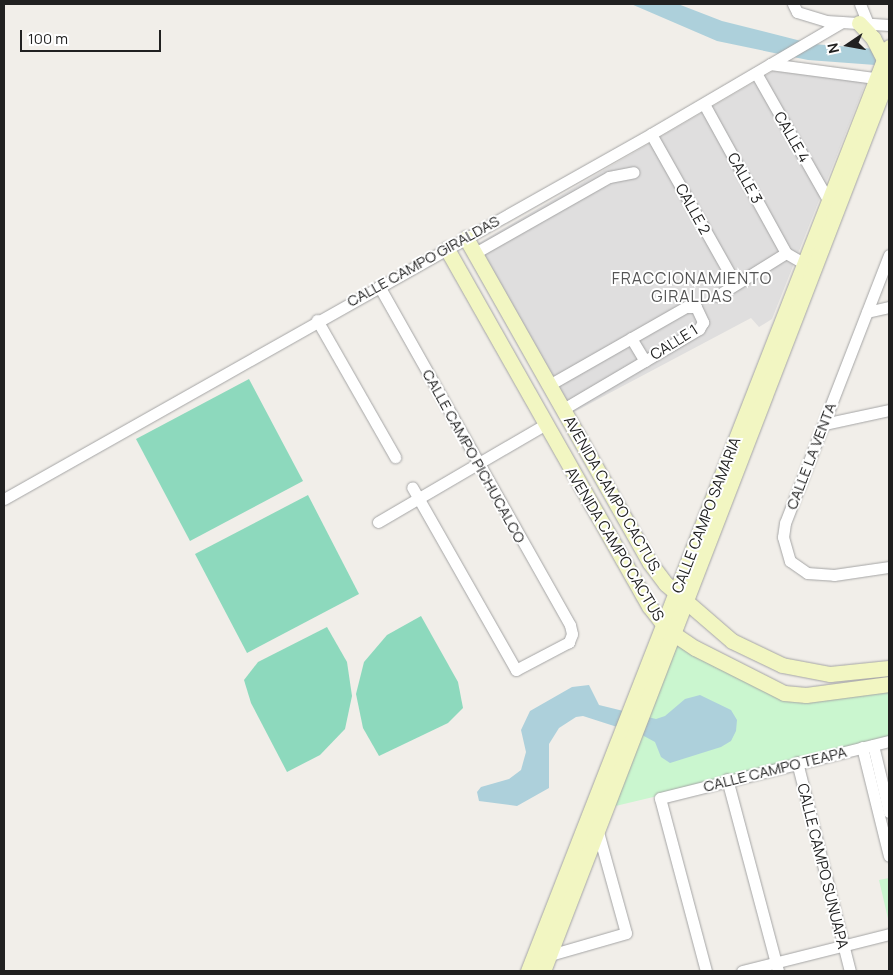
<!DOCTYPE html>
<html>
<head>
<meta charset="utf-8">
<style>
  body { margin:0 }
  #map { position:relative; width:893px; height:975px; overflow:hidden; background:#f1eee9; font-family:Manrope,sans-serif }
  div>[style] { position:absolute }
  .residential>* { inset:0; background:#dfdede }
  .park>* { inset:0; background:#caf6cf }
  .pitch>* { inset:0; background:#8dd9bd }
  .water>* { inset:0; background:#add0db }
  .roads { filter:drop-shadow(0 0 1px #a5a5a5) drop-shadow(0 0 1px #a5a5a5) }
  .street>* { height:11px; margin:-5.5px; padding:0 5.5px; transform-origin:5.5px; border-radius:5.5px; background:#fff }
  .secondary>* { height:15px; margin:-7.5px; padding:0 7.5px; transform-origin:7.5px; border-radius:7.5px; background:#f2f6c2 }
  span { translate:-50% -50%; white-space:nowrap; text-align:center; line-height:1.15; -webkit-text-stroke:4px #fff; paint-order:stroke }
  .street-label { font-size:15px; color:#212121 }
  .neighbourhood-label { font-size:16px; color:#545454; letter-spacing:1px }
  .frame { position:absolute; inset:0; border:5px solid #212121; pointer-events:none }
  .north { position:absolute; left:823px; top:20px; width:50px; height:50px; -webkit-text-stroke:4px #fff; paint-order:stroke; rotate:258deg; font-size:14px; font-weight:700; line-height:20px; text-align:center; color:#212121 }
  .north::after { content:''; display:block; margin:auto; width:18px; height:22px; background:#212121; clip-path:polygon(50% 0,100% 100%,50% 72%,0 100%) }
  .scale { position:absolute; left:20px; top:30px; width:141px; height:22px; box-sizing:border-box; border:2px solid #212121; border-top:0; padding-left:6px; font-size:15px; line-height:18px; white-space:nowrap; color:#212121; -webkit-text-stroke:4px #fff; paint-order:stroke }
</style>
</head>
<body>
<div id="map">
  <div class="residential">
    <i style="clip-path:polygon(773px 71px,866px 82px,772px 319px,759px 327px,751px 318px,572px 413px,477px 244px)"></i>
  </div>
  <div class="park">
    <i style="clip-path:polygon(674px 635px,779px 691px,889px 685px,889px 741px,607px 808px)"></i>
    <i style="clip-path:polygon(889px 878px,889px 923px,879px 880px)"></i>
  </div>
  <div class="pitch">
    <i style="clip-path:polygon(249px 379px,303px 481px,190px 541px,136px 439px)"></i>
    <i style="clip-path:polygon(308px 495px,359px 594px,247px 653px,195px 554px)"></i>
    <i style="clip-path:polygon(421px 616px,458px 682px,463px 708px,448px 723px,379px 756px,363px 728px,356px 694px,364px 662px,387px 635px)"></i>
    <i style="clip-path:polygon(327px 627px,347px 662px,352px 696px,345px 729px,320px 755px,287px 772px,251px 703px,244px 680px,258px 662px)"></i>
  </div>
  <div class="water">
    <i style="clip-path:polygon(631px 4px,678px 4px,722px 21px,813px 44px,889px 50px,889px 66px,808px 60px,717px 41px)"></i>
    <i style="clip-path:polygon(589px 685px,599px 705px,656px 719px,665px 716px,685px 699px,700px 695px,731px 710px,737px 720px,736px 731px,731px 741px,721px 747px,670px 763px,661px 757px,655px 742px,642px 735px,583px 716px,576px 717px,559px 728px,549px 744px,549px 788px,517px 806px,479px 801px,477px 792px,481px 787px,509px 779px,521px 770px,526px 752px,521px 730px,530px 711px,572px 687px)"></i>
  </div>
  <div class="roads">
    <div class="street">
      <i style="left:793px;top:4px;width:9px;rotate:63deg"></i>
      <i style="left:797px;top:12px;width:30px;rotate:17deg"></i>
      <i style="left:826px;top:21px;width:63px;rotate:3.6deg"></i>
      <i style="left:860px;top:4px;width:22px;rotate:68deg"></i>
      <i style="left:770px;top:64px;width:114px;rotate:7.6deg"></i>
      <i style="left:756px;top:73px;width:146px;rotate:60.4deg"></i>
      <i style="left:704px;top:104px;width:170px;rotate:61.2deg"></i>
      <i style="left:786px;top:253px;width:28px;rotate:30deg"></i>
      <i style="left:651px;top:134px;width:171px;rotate:60.6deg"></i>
      <i style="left:475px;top:253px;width:154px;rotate:-29.6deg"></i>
      <i style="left:609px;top:177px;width:25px;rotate:-11deg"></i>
      <i style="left:889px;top:255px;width:287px;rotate:111.2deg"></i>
      <i style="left:785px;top:523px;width:14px;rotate:98deg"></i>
      <i style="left:783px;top:537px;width:25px;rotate:74deg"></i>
      <i style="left:790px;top:561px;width:21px;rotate:35deg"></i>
      <i style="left:807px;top:573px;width:27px;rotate:4deg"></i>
      <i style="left:834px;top:575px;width:56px;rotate:-8.3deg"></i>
      <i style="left:379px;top:286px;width:389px;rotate:60.6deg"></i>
      <i style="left:570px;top:625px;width:9px;rotate:77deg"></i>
      <i style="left:572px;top:634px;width:9px;rotate:111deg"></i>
      <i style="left:569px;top:642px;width:60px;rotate:152.2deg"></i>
      <i style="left:516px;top:670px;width:210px;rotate:-119.6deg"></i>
      <i style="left:717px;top:296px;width:81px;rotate:-31.9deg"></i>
      <i style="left:867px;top:312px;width:23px;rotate:-13deg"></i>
      <i style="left:317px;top:320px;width:158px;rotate:60.3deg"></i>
      <i style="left:631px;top:338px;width:27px;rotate:59deg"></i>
      <i style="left:549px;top:385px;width:158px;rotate:-29.7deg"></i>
      <i style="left:686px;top:307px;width:10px"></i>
      <i style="left:696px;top:307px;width:17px;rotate:65deg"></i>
      <i style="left:703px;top:322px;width:8px;rotate:120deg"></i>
      <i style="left:699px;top:329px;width:158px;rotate:149.5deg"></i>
      <i style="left:824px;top:424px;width:66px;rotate:-12.2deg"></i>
      <i style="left:4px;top:499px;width:743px;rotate:-29.43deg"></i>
      <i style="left:651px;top:134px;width:221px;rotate:-30.4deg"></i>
      <i style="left:378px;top:522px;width:192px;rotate:-30.3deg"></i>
      <i style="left:873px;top:745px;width:69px;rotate:76.6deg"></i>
      <i style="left:862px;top:747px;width:112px;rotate:76.1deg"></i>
      <i style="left:797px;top:762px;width:216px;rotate:75.8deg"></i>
      <i style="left:727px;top:779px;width:199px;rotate:75.1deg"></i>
      <i style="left:550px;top:955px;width:79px;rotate:-16.1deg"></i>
      <i style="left:626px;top:933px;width:105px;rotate:-105.5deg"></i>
      <i style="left:706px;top:971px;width:179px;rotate:-104.9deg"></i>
      <i style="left:660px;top:798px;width:236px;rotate:-14deg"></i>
      <i style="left:742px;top:971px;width:152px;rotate:-14.1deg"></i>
    </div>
    <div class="secondary">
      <i style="left:859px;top:23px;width:21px;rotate:47deg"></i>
      <i style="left:873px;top:38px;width:22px;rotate:63deg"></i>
      <i style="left:466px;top:238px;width:373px;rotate:60.5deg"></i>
      <i style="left:650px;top:563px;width:26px;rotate:53deg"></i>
      <i style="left:666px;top:584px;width:87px;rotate:40.8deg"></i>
      <i style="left:732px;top:641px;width:55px;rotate:25.6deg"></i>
      <i style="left:782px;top:665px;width:49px;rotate:10.6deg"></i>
      <i style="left:830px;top:674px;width:59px;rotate:-5.8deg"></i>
      <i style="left:447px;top:249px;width:410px;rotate:60.5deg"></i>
      <i style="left:649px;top:606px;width:31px;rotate:52deg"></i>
      <i style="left:668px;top:630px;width:32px;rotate:34deg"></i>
      <i style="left:695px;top:648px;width:100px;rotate:26.8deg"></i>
      <i style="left:784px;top:693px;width:22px;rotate:5deg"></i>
      <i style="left:806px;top:695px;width:84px;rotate:-7.5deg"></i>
      <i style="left:528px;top:971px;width:992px;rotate:-68.66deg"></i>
      <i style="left:543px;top:971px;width:961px;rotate:-68.91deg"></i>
    </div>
  </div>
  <div class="street-label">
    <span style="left:792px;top:137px;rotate:60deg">CALLE 4</span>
    <span style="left:745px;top:178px;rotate:61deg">CALLE 3</span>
    <span style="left:693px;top:209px;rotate:61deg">CALLE 2</span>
    <span style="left:423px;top:261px;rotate:-29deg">CALLE CAMPO GIRALDAS</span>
    <span style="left:674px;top:342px;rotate:-32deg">CALLE 1</span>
    <span style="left:474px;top:456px;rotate:61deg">CALLE CAMPO PICHUCALCO</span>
    <span style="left:811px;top:456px;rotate:-69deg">CALLE LA VENTA</span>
    <span style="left:613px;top:495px;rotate:60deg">AVENIDA CAMPO CACTUS.</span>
    <span style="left:706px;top:515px;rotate:-69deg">CALLE CAMPO SAMARIA</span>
    <span style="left:615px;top:544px;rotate:59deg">AVENIDA CAMPO CACTUS</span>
    <span style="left:775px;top:769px;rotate:-14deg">CALLE CAMPO TEAPA</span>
    <span style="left:823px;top:866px;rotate:76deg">CALLE CAMPO SUNUAPA</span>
  </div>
  <div class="neighbourhood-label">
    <span style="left:692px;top:287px">FRACCIONAMIENTO<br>GIRALDAS</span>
  </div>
  <div class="frame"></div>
  <div class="north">N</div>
  <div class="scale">100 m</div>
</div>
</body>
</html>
